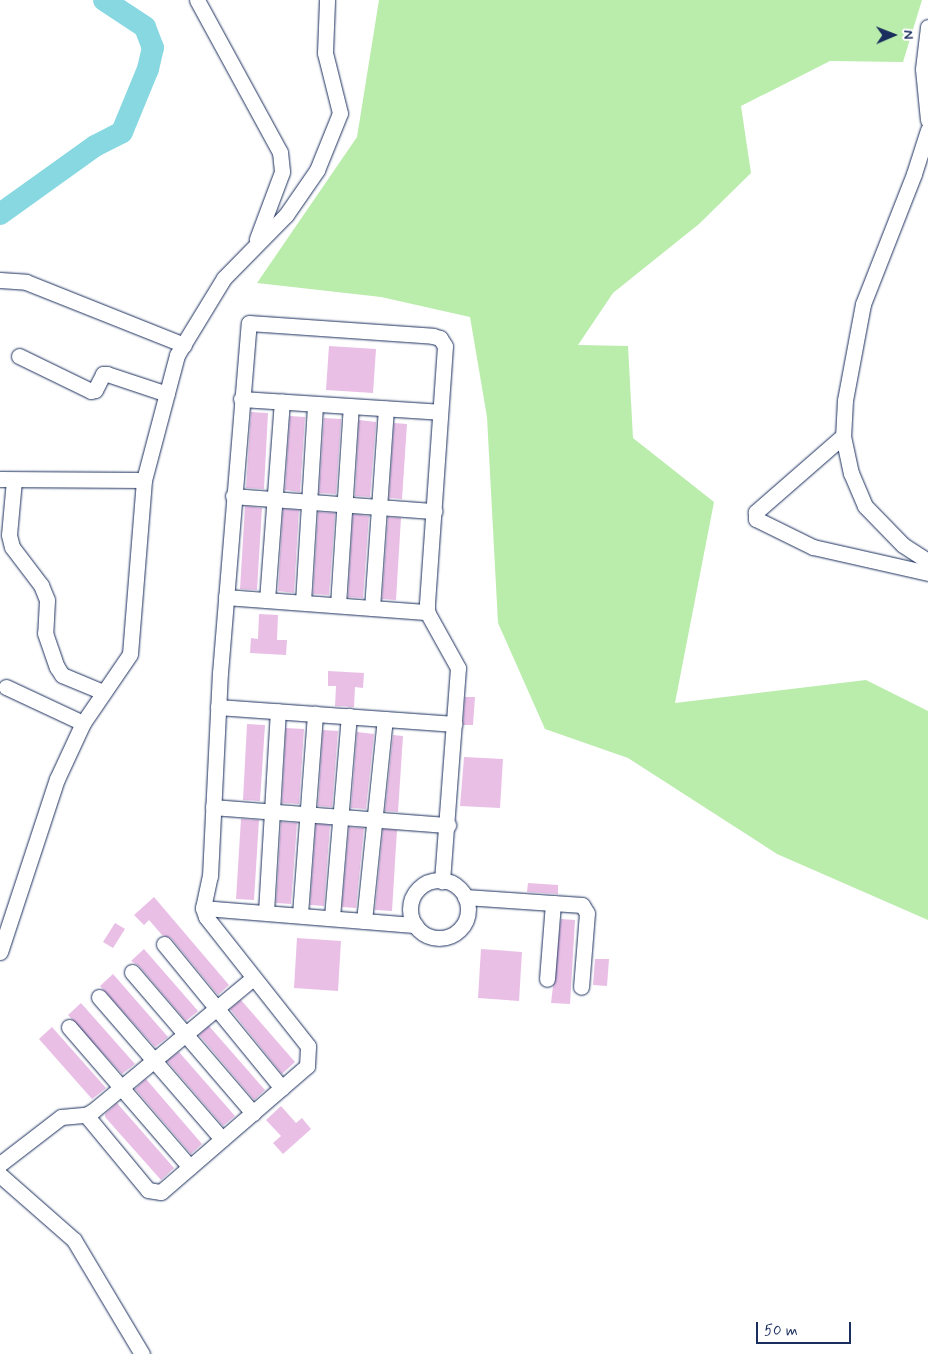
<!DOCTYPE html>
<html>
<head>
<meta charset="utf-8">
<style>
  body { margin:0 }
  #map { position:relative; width:928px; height:1354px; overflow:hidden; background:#fff; font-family:Mynerve,sans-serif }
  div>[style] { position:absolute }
  .green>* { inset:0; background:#baecac }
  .river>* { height:22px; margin:-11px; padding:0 11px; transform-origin:11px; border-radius:11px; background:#88d8e2 }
  .building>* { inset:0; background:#e9bfe6 }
  .roads { filter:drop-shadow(0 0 1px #1b2f5e) drop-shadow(0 0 1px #1b2f5e) }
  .minor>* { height:15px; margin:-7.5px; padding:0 7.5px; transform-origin:7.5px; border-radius:7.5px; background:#fff }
  .minor>.ring { margin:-7.5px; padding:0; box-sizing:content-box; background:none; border:15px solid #fff; border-radius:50% }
  span { translate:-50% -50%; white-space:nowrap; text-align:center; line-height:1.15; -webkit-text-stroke:4px #fff; paint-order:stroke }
  .north { position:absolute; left:868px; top:10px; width:50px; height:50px; -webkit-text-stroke:4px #fff; paint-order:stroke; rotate:89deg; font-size:14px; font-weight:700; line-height:20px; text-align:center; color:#1b2f5e }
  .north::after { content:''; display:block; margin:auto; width:18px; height:22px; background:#1b2f5e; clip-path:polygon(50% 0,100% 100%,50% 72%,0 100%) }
  .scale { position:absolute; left:756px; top:1322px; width:95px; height:22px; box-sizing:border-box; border:2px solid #1b2f5e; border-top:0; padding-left:6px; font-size:15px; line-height:18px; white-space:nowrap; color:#1b2f5e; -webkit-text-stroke:4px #fff; paint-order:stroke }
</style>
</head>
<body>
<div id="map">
  <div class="green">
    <i style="clip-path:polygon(379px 0,922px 0,903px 62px,830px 61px,741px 106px,751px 173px,699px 224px,613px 293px,578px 345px,628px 346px,633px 438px,714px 502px,675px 703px,866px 680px,928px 711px,928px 920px,777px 854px,628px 758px,545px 729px,498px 623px,487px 417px,470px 317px,381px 297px,257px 283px,357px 137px)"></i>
  </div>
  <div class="river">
    <i style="left:0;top:214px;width:117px;rotate:-35.6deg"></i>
    <i style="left:95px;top:146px;width:30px;rotate:-27deg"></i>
    <i style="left:122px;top:132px;width:68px;rotate:-67.6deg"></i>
    <i style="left:148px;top:69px;width:22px;rotate:-77deg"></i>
    <i style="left:153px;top:48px;width:22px;rotate:-111deg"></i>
    <i style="left:145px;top:27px;width:49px;rotate:-146.6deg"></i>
  </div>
  <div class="building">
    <i style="clip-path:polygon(329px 346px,376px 349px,373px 393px,326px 390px)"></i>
    <i style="clip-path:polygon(251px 412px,268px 413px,264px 489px,246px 488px)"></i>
    <i style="clip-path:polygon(290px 416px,305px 417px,300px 492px,285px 490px)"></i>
    <i style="clip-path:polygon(324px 418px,341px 419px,336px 494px,319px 493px)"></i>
    <i style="clip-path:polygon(359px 420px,376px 422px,370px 497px,355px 496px)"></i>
    <i style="clip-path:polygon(394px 423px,407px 424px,402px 499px,389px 498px)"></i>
    <i style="clip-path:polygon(245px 506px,262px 508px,257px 590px,240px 589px)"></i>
    <i style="clip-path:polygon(283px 509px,299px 510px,294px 593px,278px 591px)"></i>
    <i style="clip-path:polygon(318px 512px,335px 513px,329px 595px,313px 594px)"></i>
    <i style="clip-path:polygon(353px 514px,369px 516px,363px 598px,348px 597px)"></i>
    <i style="clip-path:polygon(388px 517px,401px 518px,396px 600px,382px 599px)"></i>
    <i style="clip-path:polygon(259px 614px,278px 615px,277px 640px,287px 640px,286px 655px,250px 653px,251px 638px,258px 639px)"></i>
    <i style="clip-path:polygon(328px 671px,364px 673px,363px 688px,355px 687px,354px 707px,335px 706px,336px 686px,328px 686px)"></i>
    <i style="clip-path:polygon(465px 697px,475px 697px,473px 725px,463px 725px)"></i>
    <i style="clip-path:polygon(247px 724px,265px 725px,260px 801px,243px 800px)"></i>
    <i style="clip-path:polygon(286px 728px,304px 729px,299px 804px,282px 803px)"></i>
    <i style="clip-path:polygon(323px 730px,338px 731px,332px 807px,318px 806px)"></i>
    <i style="clip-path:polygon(357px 732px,374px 734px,366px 809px,351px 808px)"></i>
    <i style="clip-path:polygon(393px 735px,403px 736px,398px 812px,385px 811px)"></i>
    <i style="clip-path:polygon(464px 757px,503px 759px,500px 808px,460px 806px)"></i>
    <i style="clip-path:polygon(241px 819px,259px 820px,254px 900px,236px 899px)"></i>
    <i style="clip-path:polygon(281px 822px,297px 823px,291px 904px,276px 903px)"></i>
    <i style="clip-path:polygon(316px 824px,330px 825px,324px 906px,310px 905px)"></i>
    <i style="clip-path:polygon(349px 827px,364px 828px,356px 908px,342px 907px)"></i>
    <i style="clip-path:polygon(383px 829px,397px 830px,392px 911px,375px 910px)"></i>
    <i style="clip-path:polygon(528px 883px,558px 885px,558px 894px,527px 892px)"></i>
    <i style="clip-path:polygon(154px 897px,229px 985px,218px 995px,171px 938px,162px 935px,149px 920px,144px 925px,134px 915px)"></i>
    <i style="clip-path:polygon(561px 919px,575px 920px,570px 1004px,551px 1003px)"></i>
    <i style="clip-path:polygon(115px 923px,125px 929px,113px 948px,103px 942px)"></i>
    <i style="clip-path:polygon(297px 938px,341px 941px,338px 991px,294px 988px)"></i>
    <i style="clip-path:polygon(144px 949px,198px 1011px,186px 1021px,139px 966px,131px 961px)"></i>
    <i style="clip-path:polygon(481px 949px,522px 952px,519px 1001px,478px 998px)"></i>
    <i style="clip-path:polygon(595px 959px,609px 959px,607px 986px,593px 985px)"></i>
    <i style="clip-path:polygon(113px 974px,168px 1037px,155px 1047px,100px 986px)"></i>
    <i style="clip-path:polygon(241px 1000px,295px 1062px,282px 1074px,230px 1009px)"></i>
    <i style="clip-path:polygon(81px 1003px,135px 1064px,122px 1074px,68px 1015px)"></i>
    <i style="clip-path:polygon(209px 1026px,265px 1090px,254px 1100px,199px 1035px)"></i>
    <i style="clip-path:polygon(52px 1027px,106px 1088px,92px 1099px,39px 1039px)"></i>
    <i style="clip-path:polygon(179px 1052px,235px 1116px,223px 1126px,167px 1061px)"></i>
    <i style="clip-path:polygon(146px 1079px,202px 1144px,191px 1154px,135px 1089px)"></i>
    <i style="clip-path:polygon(117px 1103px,174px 1168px,161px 1180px,105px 1117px,105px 1114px)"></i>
    <i style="clip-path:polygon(281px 1106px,296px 1123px,302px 1118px,311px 1129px,283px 1154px,273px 1143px,281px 1136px,266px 1120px)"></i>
  </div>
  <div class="roads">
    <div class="minor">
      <i style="left:197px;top:0;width:173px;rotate:61.4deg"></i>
      <i style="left:280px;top:152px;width:20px;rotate:84deg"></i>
      <i style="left:282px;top:172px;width:72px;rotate:110.5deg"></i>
      <i style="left:928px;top:27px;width:42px;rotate:96.8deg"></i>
      <i style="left:923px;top:69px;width:51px;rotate:84.4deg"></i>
      <i style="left:928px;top:130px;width:46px;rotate:107.7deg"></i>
      <i style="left:914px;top:174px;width:140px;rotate:111.4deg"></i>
      <i style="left:863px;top:304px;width:98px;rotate:100.6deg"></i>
      <i style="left:845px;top:400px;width:36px;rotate:93deg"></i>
      <i style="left:843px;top:436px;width:38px;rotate:78deg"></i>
      <i style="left:851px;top:473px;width:36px;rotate:67deg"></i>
      <i style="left:865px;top:506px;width:54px;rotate:45.7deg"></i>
      <i style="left:903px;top:545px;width:30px;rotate:33deg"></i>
      <i style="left:0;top:280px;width:26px;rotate:4deg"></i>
      <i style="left:26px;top:282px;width:170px;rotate:21.7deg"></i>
      <i style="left:19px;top:356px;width:80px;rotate:25.9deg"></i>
      <i style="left:91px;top:391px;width:4px;rotate:-14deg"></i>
      <i style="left:95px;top:390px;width:18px;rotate:-63deg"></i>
      <i style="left:103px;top:374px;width:4px"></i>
      <i style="left:107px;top:374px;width:63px;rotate:18.4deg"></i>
      <i style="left:241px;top:399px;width:199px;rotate:3.7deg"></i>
      <i style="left:843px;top:436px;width:116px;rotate:138.9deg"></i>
      <i style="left:756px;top:512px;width:7px;rotate:90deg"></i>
      <i style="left:756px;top:519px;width:64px;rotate:26.2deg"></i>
      <i style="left:813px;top:547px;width:118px;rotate:12.7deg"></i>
      <i style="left:0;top:479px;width:144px;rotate:0.4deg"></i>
      <i style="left:14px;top:480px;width:55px;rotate:95.2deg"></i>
      <i style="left:9px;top:535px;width:12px;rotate:76deg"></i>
      <i style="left:12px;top:547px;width:48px;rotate:52.7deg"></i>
      <i style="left:41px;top:585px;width:16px;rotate:68deg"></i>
      <i style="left:47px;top:600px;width:33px;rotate:93deg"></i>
      <i style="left:45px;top:633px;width:36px;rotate:71deg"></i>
      <i style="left:57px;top:667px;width:9px;rotate:58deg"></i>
      <i style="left:62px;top:675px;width:44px;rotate:22.5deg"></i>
      <i style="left:233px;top:496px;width:202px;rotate:4.3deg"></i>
      <i style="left:226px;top:597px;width:202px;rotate:4.3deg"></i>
      <i style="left:267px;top:600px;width:199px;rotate:-85.7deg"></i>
      <i style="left:303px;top:602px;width:198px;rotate:-86.5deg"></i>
      <i style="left:338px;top:605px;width:199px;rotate:-86.3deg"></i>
      <i style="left:372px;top:608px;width:200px;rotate:-86deg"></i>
      <i style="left:6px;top:687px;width:85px;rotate:25.1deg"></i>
      <i style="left:218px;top:707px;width:237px;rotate:4.1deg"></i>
      <i style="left:213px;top:807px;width:236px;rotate:4.4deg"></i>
      <i class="ring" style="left:410px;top:880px;width:43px;height:43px"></i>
      <i style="left:465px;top:897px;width:88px;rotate:3.9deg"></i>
      <i style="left:553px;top:903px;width:76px;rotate:94.5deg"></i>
      <i style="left:553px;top:903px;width:29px;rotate:4deg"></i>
      <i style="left:582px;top:905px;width:9px;rotate:58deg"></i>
      <i style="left:587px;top:913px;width:74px;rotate:94.6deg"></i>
      <i style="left:203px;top:908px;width:213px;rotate:4.6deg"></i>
      <i style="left:266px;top:912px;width:201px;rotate:-86.6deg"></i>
      <i style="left:300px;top:914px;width:201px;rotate:-85.7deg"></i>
      <i style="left:332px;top:917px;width:202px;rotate:-85.2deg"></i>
      <i style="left:364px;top:921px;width:203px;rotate:-84.1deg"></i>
      <i style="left:164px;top:944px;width:186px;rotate:50.7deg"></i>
      <i style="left:0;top:952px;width:182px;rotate:-71.8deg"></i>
      <i style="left:57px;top:779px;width:62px;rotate:-65.1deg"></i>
      <i style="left:83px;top:723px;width:83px;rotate:-55.7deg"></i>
      <i style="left:130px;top:654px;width:175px;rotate:-85.4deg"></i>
      <i style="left:144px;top:480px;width:129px;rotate:-75.2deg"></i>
      <i style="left:177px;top:355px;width:90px;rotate:-58.6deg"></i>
      <i style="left:224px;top:278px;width:88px;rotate:-45.5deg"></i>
      <i style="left:286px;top:215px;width:55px;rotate:-55.4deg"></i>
      <i style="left:317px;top:170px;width:61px;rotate:-68deg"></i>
      <i style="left:340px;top:113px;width:62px;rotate:-104deg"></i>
      <i style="left:325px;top:53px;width:53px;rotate:-87.8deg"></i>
      <i style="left:132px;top:972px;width:186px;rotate:49.4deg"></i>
      <i style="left:99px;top:997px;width:188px;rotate:49.1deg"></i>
      <i style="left:69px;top:1027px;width:185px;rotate:49.2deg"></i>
      <i style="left:86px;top:1115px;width:97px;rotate:50.4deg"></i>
      <i style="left:148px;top:1190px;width:13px;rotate:9deg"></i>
      <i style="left:161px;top:1192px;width:193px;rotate:-40.8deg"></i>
      <i style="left:307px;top:1066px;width:20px;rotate:-87deg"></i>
      <i style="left:308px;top:1046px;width:164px;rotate:-128.3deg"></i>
      <i style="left:206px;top:917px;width:9px;rotate:-108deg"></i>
      <i style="left:203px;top:908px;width:33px;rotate:-78deg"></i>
      <i style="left:210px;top:876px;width:203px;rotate:-87.2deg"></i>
      <i style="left:220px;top:673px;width:351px;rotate:-85.3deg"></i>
      <i style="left:249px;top:323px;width:184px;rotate:4deg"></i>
      <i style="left:433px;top:336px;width:7px;rotate:16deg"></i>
      <i style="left:440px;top:338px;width:9px;rotate:58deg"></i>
      <i style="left:445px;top:346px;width:259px;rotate:94deg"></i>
      <i style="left:427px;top:604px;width:8px;rotate:90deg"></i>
      <i style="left:427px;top:612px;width:64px;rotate:61deg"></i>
      <i style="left:458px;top:668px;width:214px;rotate:94.3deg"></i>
      <i style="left:0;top:1164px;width:77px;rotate:-37.6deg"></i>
      <i style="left:61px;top:1117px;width:25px;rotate:-5deg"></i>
      <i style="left:86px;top:1115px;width:8px;rotate:-30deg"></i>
      <i style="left:93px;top:1111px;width:208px;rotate:-39.7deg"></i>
      <i style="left:0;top:1175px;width:98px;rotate:41.3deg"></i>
      <i style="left:74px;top:1240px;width:133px;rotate:59.2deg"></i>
    </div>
  </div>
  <div class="north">N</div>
  <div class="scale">50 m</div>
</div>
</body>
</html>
